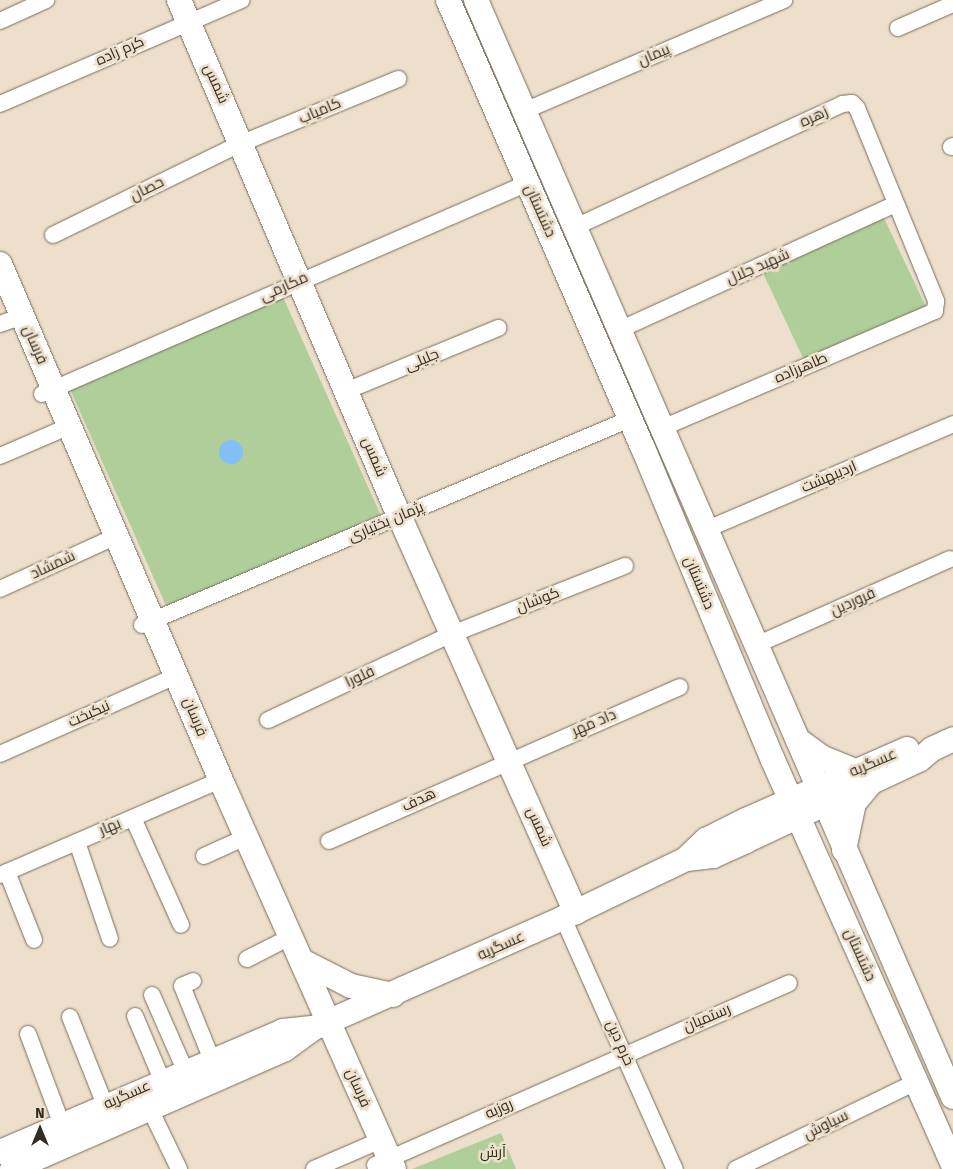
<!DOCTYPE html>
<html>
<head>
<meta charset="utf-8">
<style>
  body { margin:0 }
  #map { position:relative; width:953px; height:1169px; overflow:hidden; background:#eddfcb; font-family:"Fira Sans",Cairo,sans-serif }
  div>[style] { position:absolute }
  .green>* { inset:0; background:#afce9a }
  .water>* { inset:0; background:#82bff4 }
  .round { border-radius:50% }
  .roads { filter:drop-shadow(0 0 1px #786d5b) drop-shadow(0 0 1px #786d5b) }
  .street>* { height:16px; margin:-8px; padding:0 8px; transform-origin:8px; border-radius:8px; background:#fff }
  .secondary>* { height:24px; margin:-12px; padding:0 12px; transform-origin:12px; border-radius:12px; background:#fff }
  span { translate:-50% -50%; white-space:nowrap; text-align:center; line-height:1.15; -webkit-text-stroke:5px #eddfcb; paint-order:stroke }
  .street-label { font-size:15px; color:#312c24 }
  .park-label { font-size:15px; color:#1f3708 }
  .north { position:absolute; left:15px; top:1104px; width:50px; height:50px; -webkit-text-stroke:4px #eddfcb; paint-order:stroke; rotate:0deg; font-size:14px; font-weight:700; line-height:20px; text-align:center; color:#312c24 }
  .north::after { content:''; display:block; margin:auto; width:18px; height:22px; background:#312c24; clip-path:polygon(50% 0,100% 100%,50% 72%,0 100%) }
</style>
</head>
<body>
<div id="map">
  <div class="green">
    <i style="clip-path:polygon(884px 218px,926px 307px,804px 360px,763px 273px)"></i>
    <i style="clip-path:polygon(283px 297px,382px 518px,167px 608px,70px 389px)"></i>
    <i style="clip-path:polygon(501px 1133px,516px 1169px,412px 1169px)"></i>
  </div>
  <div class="water">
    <i class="round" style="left:219px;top:440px;width:24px;height:24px"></i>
  </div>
  <div class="roads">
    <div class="street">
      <i style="left:0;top:21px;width:51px;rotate:-24.5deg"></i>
      <i style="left:898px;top:28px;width:60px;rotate:-23.6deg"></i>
      <i style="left:0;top:104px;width:263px;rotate:-23.3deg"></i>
      <i style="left:524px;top:111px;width:283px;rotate:-23.1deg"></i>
      <i style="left:951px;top:147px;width:2px;rotate:-27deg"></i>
      <i style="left:575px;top:227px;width:294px;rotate:-24.7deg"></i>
      <i style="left:842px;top:104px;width:10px;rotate:-6deg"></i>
      <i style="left:852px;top:103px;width:7px;rotate:45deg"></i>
      <i style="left:857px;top:108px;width:209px;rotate:67.7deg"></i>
      <i style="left:936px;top:301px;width:10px;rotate:96deg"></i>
      <i style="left:935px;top:311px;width:297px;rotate:156.8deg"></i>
      <i style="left:53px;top:235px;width:210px;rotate:-26deg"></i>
      <i style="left:242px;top:143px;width:169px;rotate:-22.3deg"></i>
      <i style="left:0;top:324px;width:12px;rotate:-20deg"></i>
      <i style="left:619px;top:330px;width:304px;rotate:-24.5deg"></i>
      <i style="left:346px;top:391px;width:165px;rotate:-22.5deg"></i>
      <i style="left:42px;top:394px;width:530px;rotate:-23.47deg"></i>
      <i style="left:0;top:456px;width:63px;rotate:-23.3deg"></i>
      <i style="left:705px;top:530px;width:270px;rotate:-23.1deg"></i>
      <i style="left:0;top:589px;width:116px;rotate:-24.4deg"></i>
      <i style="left:142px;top:625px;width:530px;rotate:-22.89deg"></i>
      <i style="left:756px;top:645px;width:212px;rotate:-23.9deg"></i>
      <i style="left:268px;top:720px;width:203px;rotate:-25.1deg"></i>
      <i style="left:452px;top:634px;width:186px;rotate:-21.5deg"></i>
      <i style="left:0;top:754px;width:195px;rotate:-23.9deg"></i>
      <i style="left:133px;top:818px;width:117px;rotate:65.8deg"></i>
      <i style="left:329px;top:841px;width:383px;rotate:-23.7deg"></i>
      <i style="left:77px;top:842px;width:102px;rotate:71.2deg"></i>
      <i style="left:204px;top:856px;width:46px;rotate:-24.3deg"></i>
      <i style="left:7px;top:872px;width:73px;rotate:68.3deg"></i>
      <i style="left:0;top:875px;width:241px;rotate:-23.3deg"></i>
      <i style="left:563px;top:918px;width:275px;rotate:66deg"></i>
      <i style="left:247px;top:959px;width:35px;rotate:-27deg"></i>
      <i style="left:193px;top:981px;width:12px;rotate:156deg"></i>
      <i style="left:182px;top:986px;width:80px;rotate:67.9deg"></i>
      <i style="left:152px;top:995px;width:82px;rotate:66.3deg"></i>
      <i style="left:135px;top:1016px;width:69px;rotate:67.1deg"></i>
      <i style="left:70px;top:1017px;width:95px;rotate:68.3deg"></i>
      <i style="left:28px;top:1034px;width:97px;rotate:69.5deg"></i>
      <i style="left:150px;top:1109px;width:67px;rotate:64.2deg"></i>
      <i style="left:375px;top:1165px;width:452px;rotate:-23.7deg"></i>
      <i style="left:314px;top:1169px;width:73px;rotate:-23.4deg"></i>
      <i style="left:736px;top:1169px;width:200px;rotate:-25.8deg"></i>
    </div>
    <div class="secondary">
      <i style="left:179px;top:0;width:548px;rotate:66.9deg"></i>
      <i style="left:394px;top:504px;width:447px;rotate:66deg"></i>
      <i style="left:448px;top:0;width:489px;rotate:66.5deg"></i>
      <i style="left:643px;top:448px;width:336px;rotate:67.4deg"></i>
      <i style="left:772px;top:758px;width:445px;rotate:66deg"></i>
      <i style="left:476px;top:0;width:1196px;rotate:66.5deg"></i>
      <i style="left:0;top:264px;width:567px;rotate:66.83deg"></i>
      <i style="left:223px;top:785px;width:420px;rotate:66deg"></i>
      <i style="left:798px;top:740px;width:31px;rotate:36deg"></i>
      <i style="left:823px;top:758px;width:35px;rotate:22deg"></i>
      <i style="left:844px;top:850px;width:48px;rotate:-78deg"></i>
      <i style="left:854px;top:803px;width:25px;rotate:-50deg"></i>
      <i style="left:686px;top:859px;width:28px;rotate:-44deg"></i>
      <i style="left:706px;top:840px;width:45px;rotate:-26.6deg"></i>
      <i style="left:746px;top:820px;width:176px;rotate:-23.8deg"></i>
      <i style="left:302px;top:961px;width:55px;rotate:27deg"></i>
      <i style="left:351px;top:986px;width:43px;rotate:12.1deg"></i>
      <i style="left:0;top:1152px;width:308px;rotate:-23.1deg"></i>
      <i style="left:283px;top:1031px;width:31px;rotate:-6deg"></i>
      <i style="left:12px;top:1169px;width:298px;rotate:-23.7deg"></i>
      <i style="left:285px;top:1049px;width:36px;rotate:-36deg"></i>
      <i style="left:314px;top:1028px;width:272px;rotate:-23.8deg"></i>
      <i style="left:563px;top:918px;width:136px;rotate:-25.6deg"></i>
      <i style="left:686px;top:859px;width:27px;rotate:-6deg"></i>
      <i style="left:713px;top:856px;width:36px;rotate:-24deg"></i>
      <i style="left:746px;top:841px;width:191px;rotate:-25.1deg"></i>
      <i style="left:919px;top:760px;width:17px;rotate:-40deg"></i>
      <i style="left:932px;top:749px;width:23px;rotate:-25deg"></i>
    </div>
  </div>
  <div class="street-label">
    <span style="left:120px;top:51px;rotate:-24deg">کرم زاده</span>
    <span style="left:654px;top:55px;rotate:-23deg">پیمان</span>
    <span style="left:216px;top:84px;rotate:66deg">شمس</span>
    <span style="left:320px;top:111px;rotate:-23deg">کامیاب</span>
    <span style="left:814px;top:117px;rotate:-25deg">زهره</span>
    <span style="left:147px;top:189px;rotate:-26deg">حصان</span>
    <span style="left:540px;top:211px;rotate:66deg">دشتستان</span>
    <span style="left:758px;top:267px;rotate:-24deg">شهید جلال</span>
    <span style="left:284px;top:287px;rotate:-24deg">مکارمی</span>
    <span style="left:35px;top:345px;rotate:67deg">فرسان</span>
    <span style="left:422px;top:360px;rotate:-23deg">جلیلی</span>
    <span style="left:801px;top:368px;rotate:-23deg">طاهرزاده</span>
    <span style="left:374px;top:457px;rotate:67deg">شمس</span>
    <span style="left:829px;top:477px;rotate:-23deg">اردیبهشت</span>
    <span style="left:386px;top:522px;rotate:-23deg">پژمان بختیاری</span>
    <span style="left:53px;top:565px;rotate:-25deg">شمشاد</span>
    <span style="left:699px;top:583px;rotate:67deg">دشتستان</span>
    <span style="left:538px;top:600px;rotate:-21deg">کوشان</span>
    <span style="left:853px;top:602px;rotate:-24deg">فروردین</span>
    <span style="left:360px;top:677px;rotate:-25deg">فلورا</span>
    <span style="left:89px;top:714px;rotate:-24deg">نیکبخت</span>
    <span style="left:195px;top:717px;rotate:68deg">فرسان</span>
    <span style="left:594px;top:723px;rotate:-23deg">داد مهر</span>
    <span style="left:873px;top:763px;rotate:-23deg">عسگریه</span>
    <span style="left:419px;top:800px;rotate:-25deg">هدف</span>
    <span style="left:110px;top:827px;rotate:-23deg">بهار</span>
    <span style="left:539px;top:827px;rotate:66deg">شمس</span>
    <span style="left:501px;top:946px;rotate:-24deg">عسگریه</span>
    <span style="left:860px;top:955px;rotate:66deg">دشتستان</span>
    <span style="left:707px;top:1018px;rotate:-23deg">رستمیان</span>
    <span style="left:620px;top:1043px;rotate:66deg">خرم دین</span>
    <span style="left:358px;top:1088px;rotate:66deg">فرسان</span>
    <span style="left:127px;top:1095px;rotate:-24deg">عسگریه</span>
    <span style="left:499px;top:1109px;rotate:-24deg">روزبه</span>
    <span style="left:826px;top:1125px;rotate:-26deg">سیاوش</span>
  </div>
  <div class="park-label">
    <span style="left:493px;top:1153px">آرش</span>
  </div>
  <div class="north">N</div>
</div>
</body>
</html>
